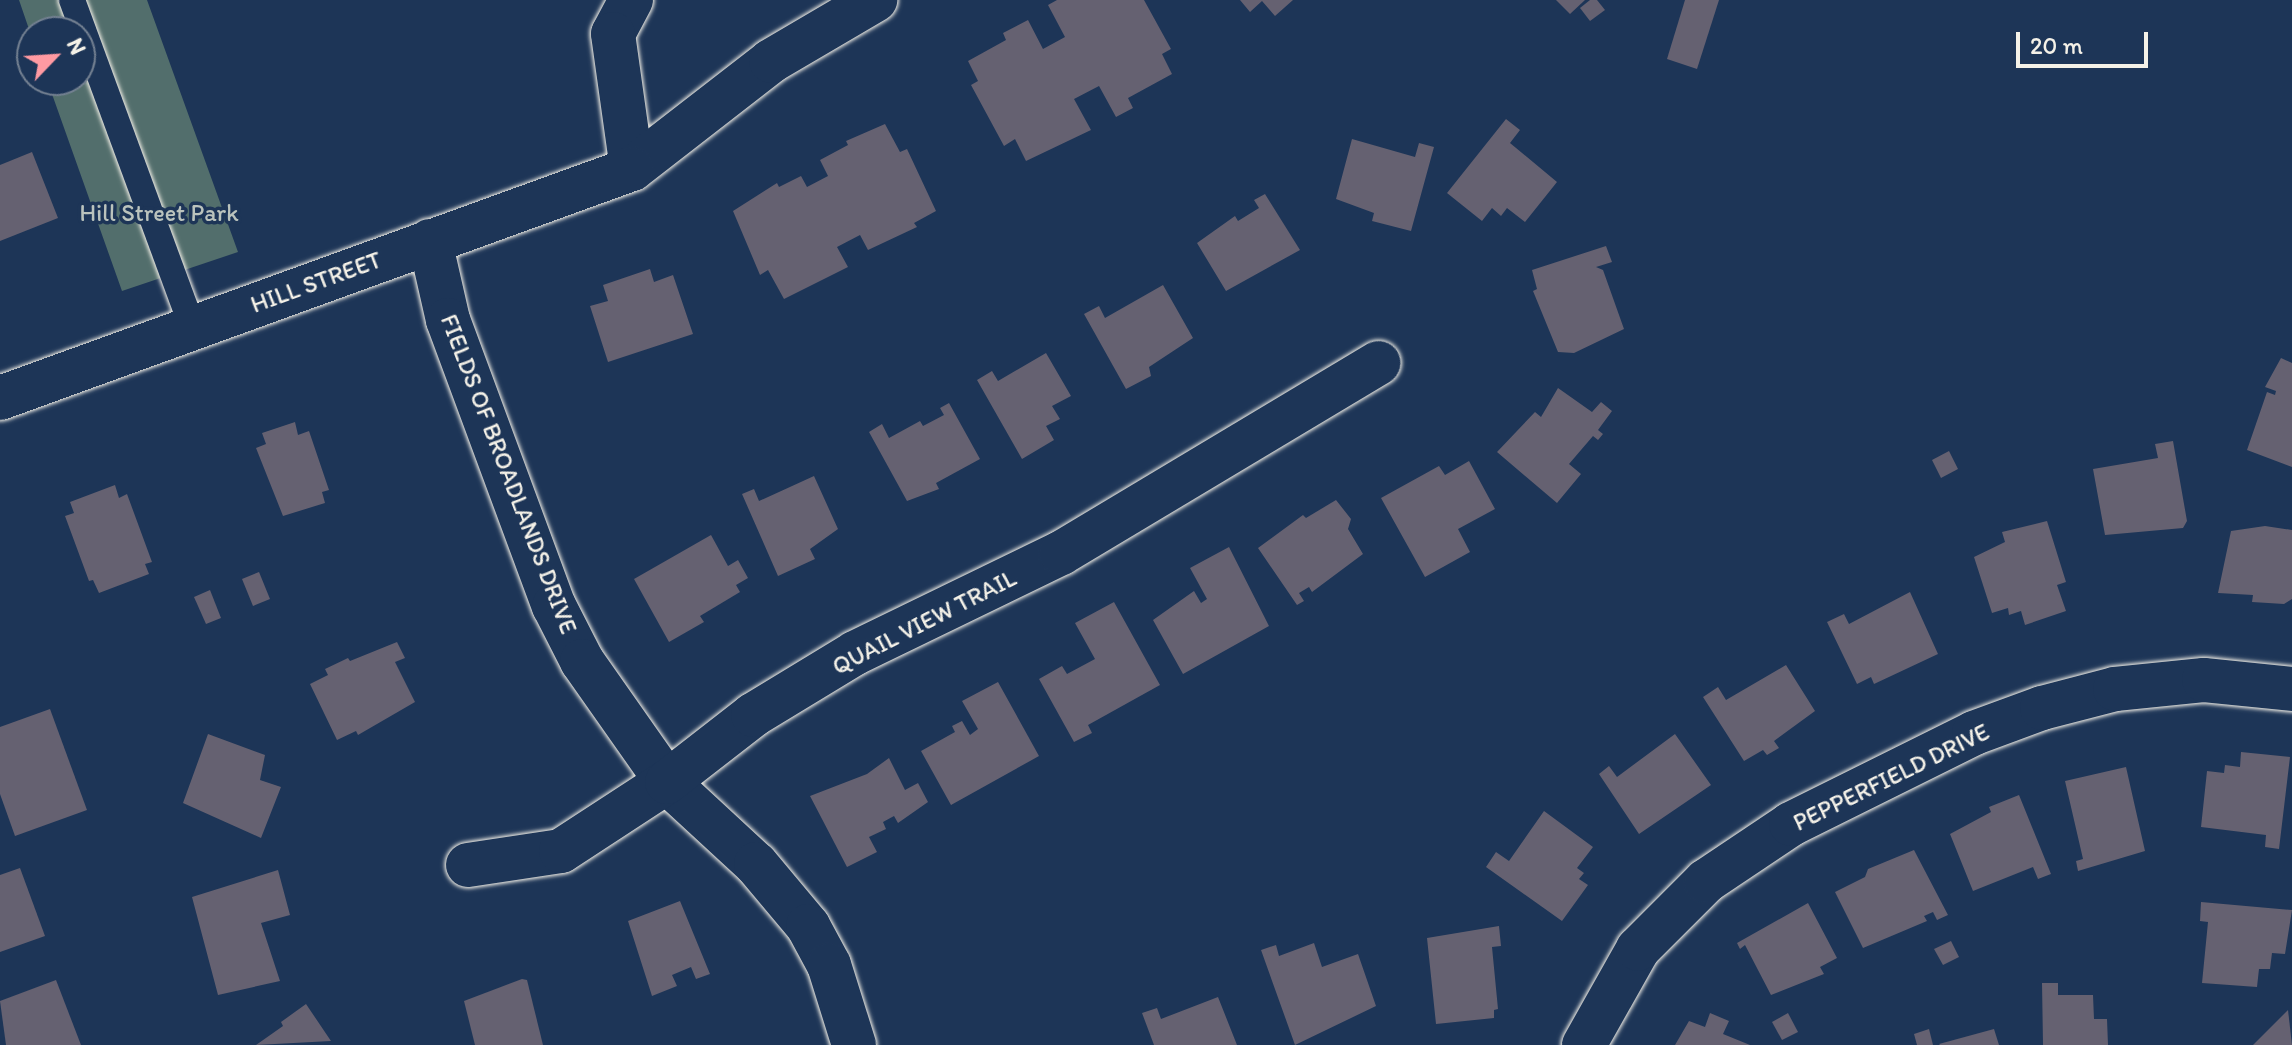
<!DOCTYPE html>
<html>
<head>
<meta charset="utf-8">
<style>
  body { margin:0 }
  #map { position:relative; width:2292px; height:1045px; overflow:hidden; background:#1d3557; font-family:Itim,sans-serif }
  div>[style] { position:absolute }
  .green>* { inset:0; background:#526e6c }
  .building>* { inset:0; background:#656171 }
  .roads { filter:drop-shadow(0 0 2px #f4f1e8) drop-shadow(0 0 2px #f4f1e8) }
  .service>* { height:26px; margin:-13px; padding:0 13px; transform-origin:13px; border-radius:13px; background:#1d3557 }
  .minor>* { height:44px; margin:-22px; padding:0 22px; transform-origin:22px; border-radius:22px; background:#1d3557 }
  span { translate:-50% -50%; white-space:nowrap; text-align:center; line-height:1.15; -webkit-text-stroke:7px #1d3557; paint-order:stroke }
  .park-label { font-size:24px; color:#bbc3bd }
  .street-label { font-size:24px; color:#f4f1e8 }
  .north { position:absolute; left:16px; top:16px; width:80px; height:80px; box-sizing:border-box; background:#1d3557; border:2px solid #738091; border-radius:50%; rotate:65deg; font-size:22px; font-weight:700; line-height:32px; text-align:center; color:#f4f1e8 }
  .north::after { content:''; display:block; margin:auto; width:28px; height:36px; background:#ff9aa2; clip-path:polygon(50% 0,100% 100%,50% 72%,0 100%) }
  .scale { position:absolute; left:2016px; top:32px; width:132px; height:36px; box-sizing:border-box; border:4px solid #f4f1e8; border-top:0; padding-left:10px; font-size:24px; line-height:28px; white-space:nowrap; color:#f4f1e8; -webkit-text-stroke:6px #1d3557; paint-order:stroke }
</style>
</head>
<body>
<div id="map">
  <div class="green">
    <i style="clip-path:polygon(19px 0,147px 0,238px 252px,122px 291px,47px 80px,80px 80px,80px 32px,32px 32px,32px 38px)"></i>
  </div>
  <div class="building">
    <i style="clip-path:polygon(1057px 0,1144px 0,1171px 49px,1162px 54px,1172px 74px,1128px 98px,1133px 108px,1116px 117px,1099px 86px,1074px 99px,1091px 130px,1026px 161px,1015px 139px,1004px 146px,971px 85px,978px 81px,968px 61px,1006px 40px,1003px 33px,1028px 20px,1043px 49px,1065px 37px,1048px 5px)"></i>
    <i style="clip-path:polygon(1240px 0,1293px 0,1275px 16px,1262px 1px,1250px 12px)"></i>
    <i style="clip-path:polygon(1556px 0,1585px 0,1570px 14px)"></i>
    <i style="clip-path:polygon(1590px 0,1597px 0,1605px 10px,1590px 21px,1580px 8px)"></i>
    <i style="clip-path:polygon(1685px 0,1719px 0,1697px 69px,1667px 59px)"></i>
    <i style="clip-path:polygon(1506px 119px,1520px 130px,1510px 143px,1557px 182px,1525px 222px,1507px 208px,1501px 216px,1492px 208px,1482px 221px,1447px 193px)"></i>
    <i style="clip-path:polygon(885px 124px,900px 152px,907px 149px,936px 211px,914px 223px,917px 227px,868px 250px,860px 235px,837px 247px,848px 267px,784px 299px,768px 270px,760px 275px,733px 211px,777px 183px,779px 187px,801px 176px,807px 187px,828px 176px,820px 160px,848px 145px,846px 141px)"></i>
    <i style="clip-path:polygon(1352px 139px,1415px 157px,1419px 143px,1434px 147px,1411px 231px,1372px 221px,1374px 213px,1336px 199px)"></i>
    <i style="clip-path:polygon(32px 152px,58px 218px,0 241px,0 165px)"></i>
    <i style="clip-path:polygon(1265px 194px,1300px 250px,1226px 291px,1197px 243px,1235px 216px,1238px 221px,1259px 208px,1254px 200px)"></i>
    <i style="clip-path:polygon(1606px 246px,1612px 262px,1596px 267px,1603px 270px,1624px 329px,1574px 353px,1558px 352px,1533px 291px,1537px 289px,1532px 270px)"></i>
    <i style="clip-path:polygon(650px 269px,654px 282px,673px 275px,693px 334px,608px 362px,590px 306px,608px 301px,603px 285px)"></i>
    <i style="clip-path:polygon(1163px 285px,1193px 338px,1149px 367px,1151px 376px,1126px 389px,1084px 314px,1099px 306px,1105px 318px)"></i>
    <i style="clip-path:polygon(1046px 353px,1071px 396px,1052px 406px,1060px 419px,1046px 426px,1054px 440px,1022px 459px,977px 380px,992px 371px,998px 381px)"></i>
    <i style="clip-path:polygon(2281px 358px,2292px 363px,2292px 467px,2247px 450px,2267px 392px,2275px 395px,2276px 391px,2265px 387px)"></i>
    <i style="clip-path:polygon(1558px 388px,1592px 412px,1601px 402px,1612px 411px,1598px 430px,1603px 434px,1598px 440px,1593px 436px,1569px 464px,1581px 474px,1557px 503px,1497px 452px,1535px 412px,1541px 417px)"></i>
    <i style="clip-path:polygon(949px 403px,980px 459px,936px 483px,939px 489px,907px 501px,869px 432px,882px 424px,889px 438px,920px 421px,923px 426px,944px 415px,940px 408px)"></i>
    <i style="clip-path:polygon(295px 422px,298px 435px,309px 431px,329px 490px,322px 492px,325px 503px,283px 516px,256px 448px,266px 444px,262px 433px)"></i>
    <i style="clip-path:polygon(2173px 441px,2187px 521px,2183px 528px,2105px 535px,2093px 469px,2158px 458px,2155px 444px)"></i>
    <i style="clip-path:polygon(1949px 451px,1958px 469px,1941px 478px,1932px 460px)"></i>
    <i style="clip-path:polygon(1469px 461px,1495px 509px,1458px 529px,1470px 552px,1425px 577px,1381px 498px,1439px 466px,1445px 475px)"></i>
    <i style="clip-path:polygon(814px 476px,838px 529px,810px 549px,815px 559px,778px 576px,742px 494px,754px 489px,759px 501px)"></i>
    <i style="clip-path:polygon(115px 485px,119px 498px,127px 494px,152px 562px,145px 564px,149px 574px,99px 593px,93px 580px,89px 581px,65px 516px,74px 513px,70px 502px)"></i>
    <i style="clip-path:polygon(1336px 500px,1351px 519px,1348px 529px,1363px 554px,1312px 592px,1309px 587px,1299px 593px,1304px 601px,1297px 605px,1258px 548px,1303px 515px,1306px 518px)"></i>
    <i style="clip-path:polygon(2047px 521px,2066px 582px,2057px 585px,2066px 611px,2025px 625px,2021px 611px,2009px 615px,2008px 608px,1992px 613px,1974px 557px,2005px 542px,2002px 532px)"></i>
    <i style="clip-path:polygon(2265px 526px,2292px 530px,2292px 599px,2284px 604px,2252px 602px,2253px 595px,2218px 593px,2231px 531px)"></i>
    <i style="clip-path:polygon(711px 535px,728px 566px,738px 560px,748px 578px,736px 585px,740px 592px,700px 616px,704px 622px,669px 642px,634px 579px)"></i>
    <i style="clip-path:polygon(1229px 547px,1269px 626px,1183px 674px,1153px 620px,1194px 591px,1201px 603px,1207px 599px,1190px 568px)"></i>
    <i style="clip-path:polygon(259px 572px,270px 599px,253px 606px,242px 579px)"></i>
    <i style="clip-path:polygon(210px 590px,221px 618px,206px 624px,194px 597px)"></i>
    <i style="clip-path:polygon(1910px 592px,1938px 654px,1874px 684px,1871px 677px,1857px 684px,1827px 622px,1844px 614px,1849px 624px)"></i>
    <i style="clip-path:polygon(1114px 602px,1160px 685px,1088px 725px,1092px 733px,1074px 742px,1039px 679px,1062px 666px,1067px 674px,1095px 659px,1075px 623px)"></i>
    <i style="clip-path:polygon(397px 642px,405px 658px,395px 662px,415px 702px,358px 735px,356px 731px,337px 740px,310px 684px,328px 675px,325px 669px,348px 658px,350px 661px)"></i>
    <i style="clip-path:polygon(1786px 665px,1815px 711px,1774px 741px,1779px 748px,1767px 755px,1763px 750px,1744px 761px,1703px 697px,1718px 687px,1726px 700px)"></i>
    <i style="clip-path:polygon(998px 682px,1039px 756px,951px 805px,921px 751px,955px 732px,952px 726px,962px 721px,970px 735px,978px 729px,962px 701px)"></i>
    <i style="clip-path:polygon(50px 709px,87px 810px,15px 836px,0 794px,0 727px)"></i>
    <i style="clip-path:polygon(208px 734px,265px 755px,260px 780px,281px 787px,261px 838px,183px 803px)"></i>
    <i style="clip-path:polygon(1675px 734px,1711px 785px,1639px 834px,1599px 774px,1609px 766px,1617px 777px)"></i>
    <i style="clip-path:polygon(2241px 752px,2290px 757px,2279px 849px,2265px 847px,2266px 835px,2201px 827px,2207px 771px,2224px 773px,2225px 765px,2240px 767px)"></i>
    <i style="clip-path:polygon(889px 758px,905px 790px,918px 783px,928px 802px,898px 823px,894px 816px,883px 822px,886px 829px,869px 837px,877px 852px,847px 867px,810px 796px,867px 774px)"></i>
    <i style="clip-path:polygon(2126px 767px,2145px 851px,2078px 871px,2076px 861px,2083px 859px,2065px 781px)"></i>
    <i style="clip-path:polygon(2019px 795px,2051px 874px,2038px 879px,2033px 867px,1973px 891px,1950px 834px,1991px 812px,1989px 807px)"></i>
    <i style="clip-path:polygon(1544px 811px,1593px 847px,1577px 868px,1584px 873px,1579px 879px,1588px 885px,1562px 921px,1486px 867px,1496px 852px,1509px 861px)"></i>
    <i style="clip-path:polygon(1914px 850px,1948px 915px,1937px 920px,1933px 912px,1924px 916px,1927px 921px,1863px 948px,1835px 892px,1865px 877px,1868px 869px)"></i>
    <i style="clip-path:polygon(20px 868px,45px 936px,0 952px,0 875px)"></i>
    <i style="clip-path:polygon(278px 870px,290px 915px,261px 923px,280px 981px,218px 995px,192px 897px)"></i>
    <i style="clip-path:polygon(680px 901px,710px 974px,696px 979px,691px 967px,672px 975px,677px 986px,652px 996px,628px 921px)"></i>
    <i style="clip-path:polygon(2201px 902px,2292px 910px,2285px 954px,2272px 953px,2270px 969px,2259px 969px,2257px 987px,2202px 983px,2208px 922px,2200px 921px)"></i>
    <i style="clip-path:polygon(1808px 903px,1837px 958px,1820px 967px,1824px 974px,1771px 995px,1745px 945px,1740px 949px,1737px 943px)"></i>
    <i style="clip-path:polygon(1499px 926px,1501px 946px,1492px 947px,1498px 1009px,1494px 1010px,1494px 1018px,1436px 1024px,1427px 938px)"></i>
    <i style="clip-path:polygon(1951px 941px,1959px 957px,1943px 965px,1934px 949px)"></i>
    <i style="clip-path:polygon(1314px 943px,1322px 967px,1358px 954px,1376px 1006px,1295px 1045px,1261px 950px,1276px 945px,1279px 956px)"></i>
    <i style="clip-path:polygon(522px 979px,527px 980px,543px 1045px,475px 1045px,464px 1001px)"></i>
    <i style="clip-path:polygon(56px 980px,81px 1045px,6px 1045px,0 1001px)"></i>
    <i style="clip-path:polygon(2042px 983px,2058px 983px,2058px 995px,2093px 995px,2094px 1019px,2107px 1019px,2108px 1045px,2043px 1045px)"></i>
    <i style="clip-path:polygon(1218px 997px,1237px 1045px,1154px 1045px,1142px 1013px,1157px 1008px,1161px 1019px)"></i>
    <i style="clip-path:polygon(306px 1004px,331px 1041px,256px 1045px,283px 1026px,281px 1022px)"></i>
    <i style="clip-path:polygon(2288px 1010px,2292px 1045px,2253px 1045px)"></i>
    <i style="clip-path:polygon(1710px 1013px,1729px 1021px,1723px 1034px,1750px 1045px,1675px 1045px,1689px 1021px,1705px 1027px)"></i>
    <i style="clip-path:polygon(1788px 1013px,1798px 1032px,1782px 1040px,1772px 1022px)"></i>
    <i style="clip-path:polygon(1929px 1029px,1933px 1045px,1917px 1045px,1914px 1034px)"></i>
    <i style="clip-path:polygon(1994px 1029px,1999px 1045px,1940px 1045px,1939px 1044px)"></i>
  </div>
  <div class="roads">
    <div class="service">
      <i style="left:72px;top:0;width:348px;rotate:69.8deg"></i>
    </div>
    <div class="minor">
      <i style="left:631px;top:0;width:38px;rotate:118deg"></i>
      <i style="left:613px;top:34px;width:136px;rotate:82deg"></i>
      <i style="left:632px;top:169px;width:176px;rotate:-37.8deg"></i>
      <i style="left:771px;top:61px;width:121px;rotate:-30.4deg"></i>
      <i style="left:430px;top:241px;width:81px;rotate:77.2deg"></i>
      <i style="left:448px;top:320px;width:305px;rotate:69.7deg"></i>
      <i style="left:554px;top:606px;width:62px;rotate:63deg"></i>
      <i style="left:582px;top:661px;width:148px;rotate:54.9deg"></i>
      <i style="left:667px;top:782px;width:121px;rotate:42.7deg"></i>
      <i style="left:756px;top:864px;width:81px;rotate:50deg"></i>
      <i style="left:808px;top:926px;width:44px;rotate:61.7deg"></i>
      <i style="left:829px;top:965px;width:84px;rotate:72.6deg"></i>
      <i style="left:0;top:398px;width:672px;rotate:-19.92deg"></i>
      <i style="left:468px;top:865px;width:94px;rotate:-8.6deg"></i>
      <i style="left:561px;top:851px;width:126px;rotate:-33.1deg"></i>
      <i style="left:667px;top:782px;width:109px;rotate:-37.9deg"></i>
      <i style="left:753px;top:715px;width:119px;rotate:-31.3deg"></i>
      <i style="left:855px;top:653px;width:229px;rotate:-25.9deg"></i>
      <i style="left:1061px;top:553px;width:370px;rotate:-30.9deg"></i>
      <i style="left:1584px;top:1045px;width:110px;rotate:-60.6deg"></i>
      <i style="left:1638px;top:949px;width:96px;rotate:-45deg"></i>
      <i style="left:1706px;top:881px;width:102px;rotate:-33.8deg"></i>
      <i style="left:1791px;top:824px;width:204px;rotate:-26.4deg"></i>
      <i style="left:1974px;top:733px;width:72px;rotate:-20.2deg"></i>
      <i style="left:2042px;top:708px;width:75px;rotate:-14.6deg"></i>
      <i style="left:2115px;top:689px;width:89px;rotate:-5.8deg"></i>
      <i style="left:2204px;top:680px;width:88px;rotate:5.8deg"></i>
    </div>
  </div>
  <div class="park-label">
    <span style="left:159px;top:213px">Hill Street Park</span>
  </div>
  <div class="street-label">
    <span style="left:316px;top:282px;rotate:-20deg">HILL STREET</span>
    <span style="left:509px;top:474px;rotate:69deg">FIELDS OF BROADLANDS DRIVE</span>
    <span style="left:924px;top:622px;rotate:-27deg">QUAIL VIEW TRAIL</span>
    <span style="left:1891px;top:777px;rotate:-26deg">PEPPERFIELD DRIVE</span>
  </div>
  <div class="north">N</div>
  <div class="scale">20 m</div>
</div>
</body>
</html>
